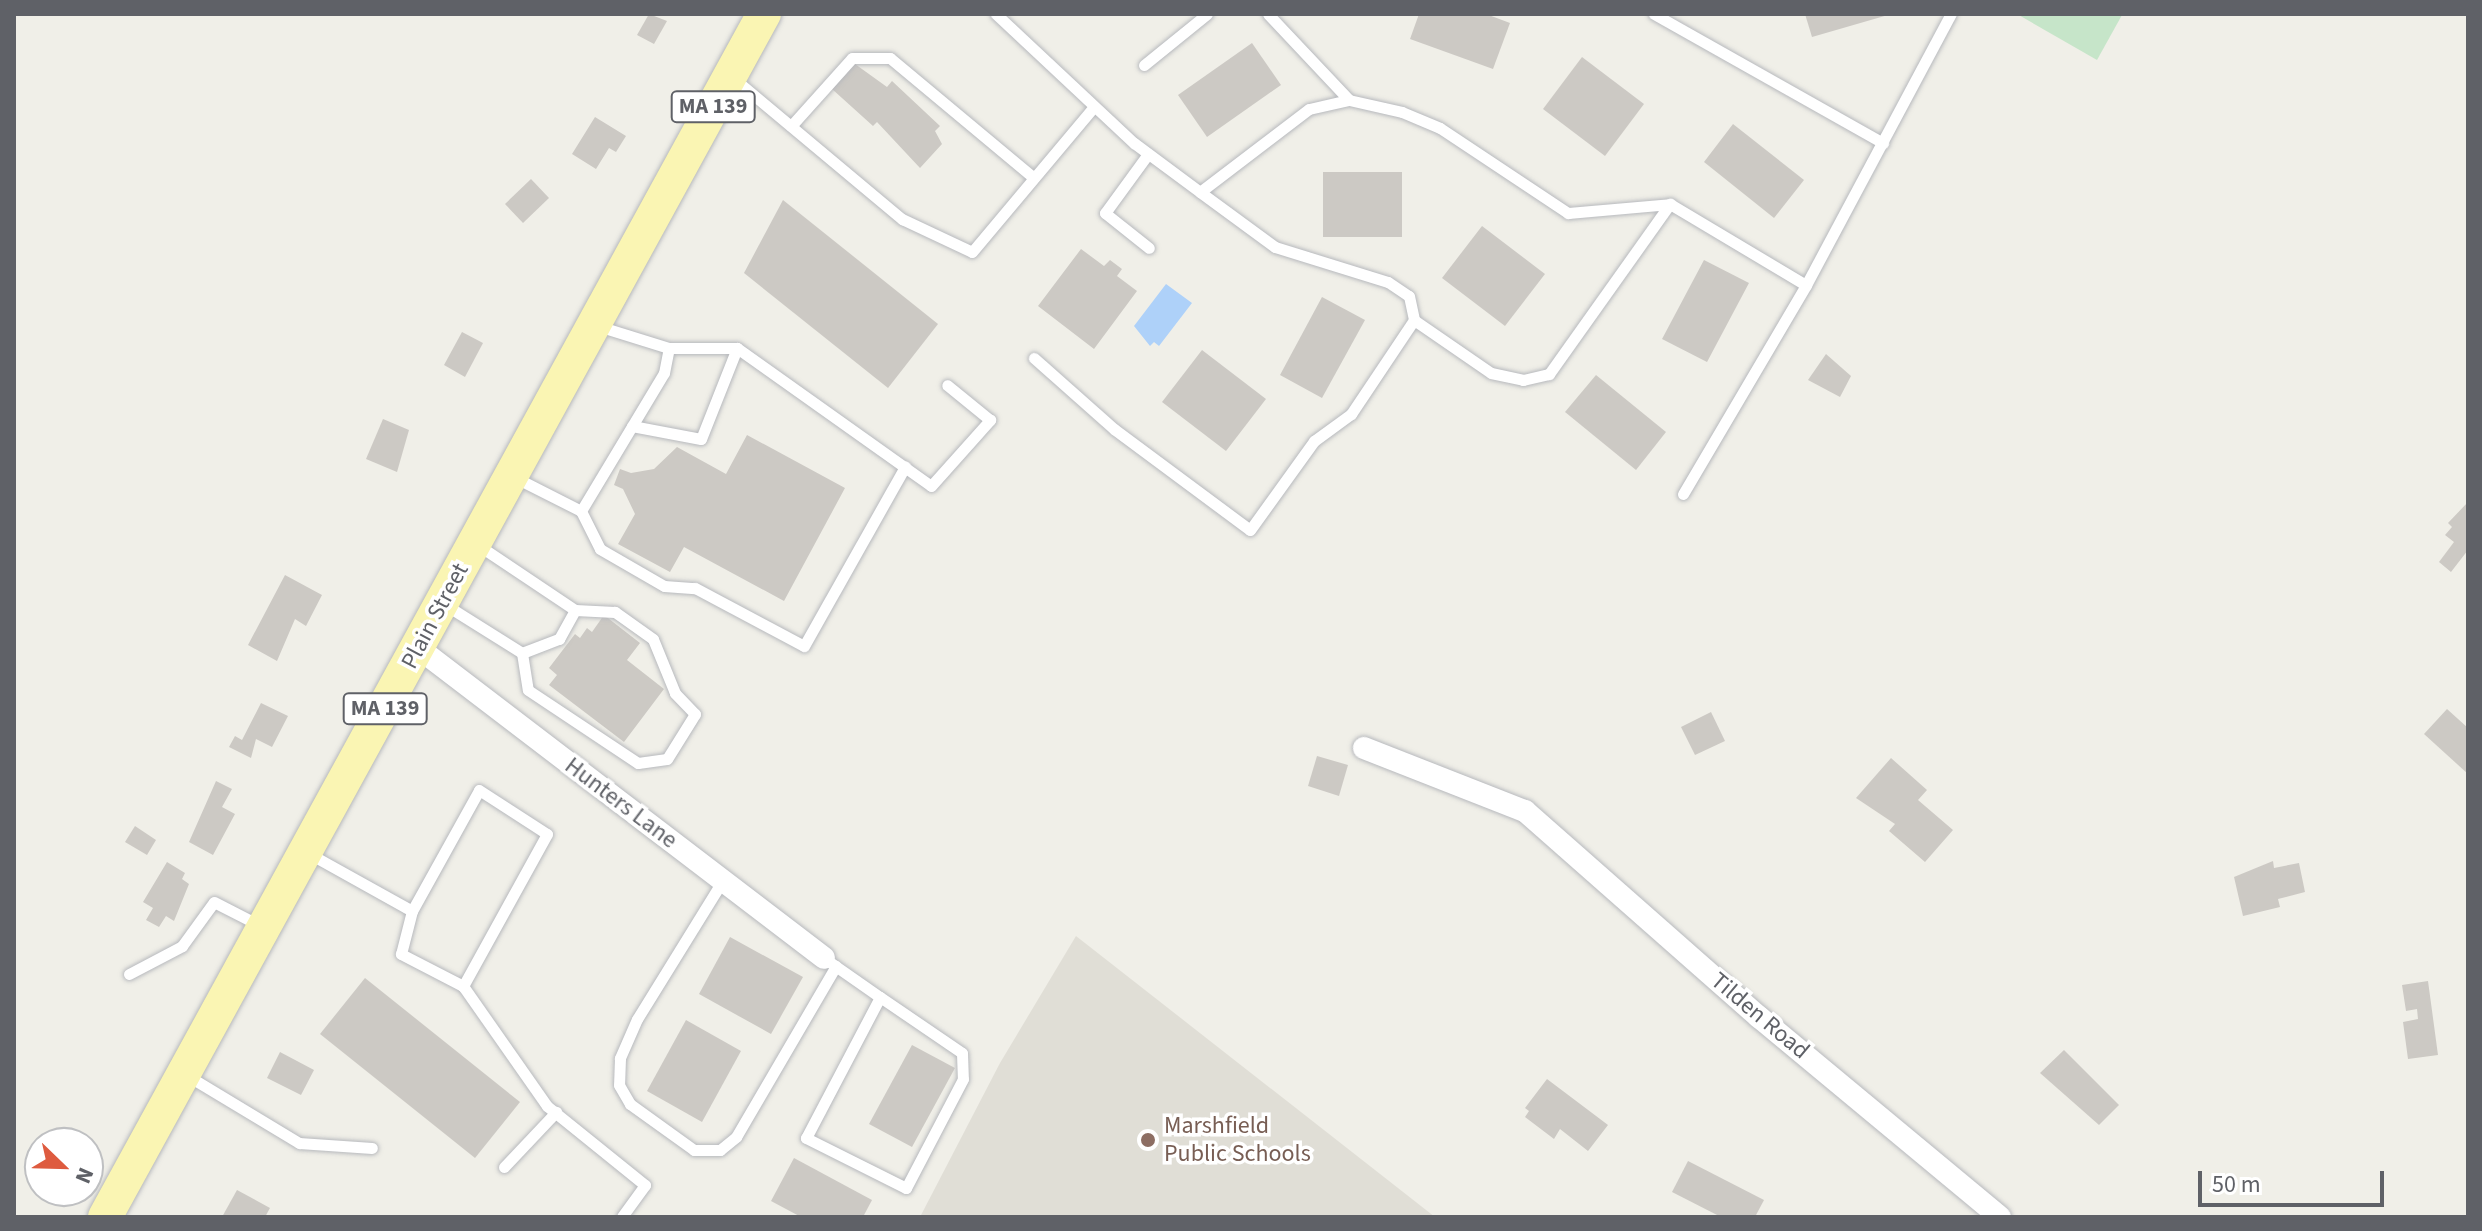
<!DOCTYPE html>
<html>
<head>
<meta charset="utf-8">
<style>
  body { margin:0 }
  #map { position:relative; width:2482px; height:1231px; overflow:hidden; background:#f0efe8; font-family:"Source Sans 3",sans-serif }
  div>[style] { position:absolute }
  .education>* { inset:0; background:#e0ded6 }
  .green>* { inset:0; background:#c6e5c9 }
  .water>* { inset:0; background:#aed1f9 }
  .building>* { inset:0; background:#ccc9c4 }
  .roads { filter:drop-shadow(0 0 2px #b7b9bd) drop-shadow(0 0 2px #b7b9bd) }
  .lane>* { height:11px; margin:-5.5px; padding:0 5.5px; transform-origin:5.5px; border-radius:5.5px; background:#fff }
  .street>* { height:22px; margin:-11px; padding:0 11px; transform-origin:11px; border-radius:11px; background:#fff }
  .primary>* { height:34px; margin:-17px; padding:0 17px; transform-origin:17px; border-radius:17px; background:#faf5b3 }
  .dots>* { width:22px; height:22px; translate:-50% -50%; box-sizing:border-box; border:4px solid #fff; border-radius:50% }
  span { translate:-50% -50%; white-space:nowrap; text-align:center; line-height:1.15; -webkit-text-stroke:7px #fff; paint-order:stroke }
  .shield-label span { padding:2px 6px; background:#fff; border:2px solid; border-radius:6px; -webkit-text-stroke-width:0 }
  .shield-label { font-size:22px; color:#5f6167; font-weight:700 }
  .street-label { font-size:24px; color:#5f6167 }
  .education-label { font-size:24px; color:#785e54 }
  .left { translate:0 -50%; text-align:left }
  .frame { position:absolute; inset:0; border:16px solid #5f6167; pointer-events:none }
  .north { position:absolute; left:24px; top:1127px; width:80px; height:80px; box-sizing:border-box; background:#fff; border:2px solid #bfc0c2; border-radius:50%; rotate:113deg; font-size:22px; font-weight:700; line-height:32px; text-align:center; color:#5f6167 }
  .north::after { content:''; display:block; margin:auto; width:28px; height:36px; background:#de5b3f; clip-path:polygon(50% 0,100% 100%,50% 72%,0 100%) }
  .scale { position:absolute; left:2198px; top:1171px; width:186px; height:36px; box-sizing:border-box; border:4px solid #5f6167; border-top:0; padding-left:10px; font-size:24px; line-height:28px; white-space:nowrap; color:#5f6167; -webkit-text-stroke:6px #fff; paint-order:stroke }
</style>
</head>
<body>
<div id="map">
  <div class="education">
    <i style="clip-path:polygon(1076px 936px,1435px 1217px,920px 1217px,1000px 1063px)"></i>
  </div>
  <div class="green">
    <i style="clip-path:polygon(2017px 14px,2121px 14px,2122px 15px,2097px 60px)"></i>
  </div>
  <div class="water">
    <i style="clip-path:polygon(1166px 284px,1192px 303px,1159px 346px,1154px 342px,1150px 346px,1134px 326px)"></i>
  </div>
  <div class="building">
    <i style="clip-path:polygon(649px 14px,667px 21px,654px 44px,637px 35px)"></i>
    <i style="clip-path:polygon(1419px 14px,1486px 14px,1510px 23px,1493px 69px,1410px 39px)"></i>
    <i style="clip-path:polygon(1805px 14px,1888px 14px,1888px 15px,1812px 37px)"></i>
    <i style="clip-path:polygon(1252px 43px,1281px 85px,1207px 137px,1178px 95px)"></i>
    <i style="clip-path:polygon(1582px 57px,1644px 104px,1605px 156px,1543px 109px)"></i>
    <i style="clip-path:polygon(855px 64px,887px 87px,892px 81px,940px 126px,935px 131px,942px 144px,920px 168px,877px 122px,873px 126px,832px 89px)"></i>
    <i style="clip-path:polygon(595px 117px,626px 136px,616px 152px,609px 148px,596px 169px,572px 154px)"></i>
    <i style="clip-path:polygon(1733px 124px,1804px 180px,1774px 218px,1704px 162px)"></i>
    <i style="clip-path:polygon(1323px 172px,1402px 172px,1402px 237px,1323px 237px)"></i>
    <i style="clip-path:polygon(531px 179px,549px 198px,523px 223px,505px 204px)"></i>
    <i style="clip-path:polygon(783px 200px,938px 324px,888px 388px,744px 273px)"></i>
    <i style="clip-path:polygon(1482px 226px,1545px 274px,1505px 326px,1442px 278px)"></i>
    <i style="clip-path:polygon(1081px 249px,1104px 266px,1110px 260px,1122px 269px,1117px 276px,1137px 291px,1094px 349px,1038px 306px)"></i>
    <i style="clip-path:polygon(1704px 260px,1749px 283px,1707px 362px,1662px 339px)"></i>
    <i style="clip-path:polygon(1322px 297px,1365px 320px,1322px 398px,1280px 375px)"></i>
    <i style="clip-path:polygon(462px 332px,483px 343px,465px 377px,444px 365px)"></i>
    <i style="clip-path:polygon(1202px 350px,1266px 399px,1226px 451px,1162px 402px)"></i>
    <i style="clip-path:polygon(1826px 354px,1851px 376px,1840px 397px,1808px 380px)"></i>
    <i style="clip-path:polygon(1596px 375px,1666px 432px,1636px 470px,1565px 412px)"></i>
    <i style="clip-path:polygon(383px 419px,409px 430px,397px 472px,366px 459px)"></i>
    <i style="clip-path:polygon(747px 435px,845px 488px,784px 601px,684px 547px,670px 572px,618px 544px,635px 514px,623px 489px,614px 485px,620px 469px,631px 473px,654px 469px,677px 447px,726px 474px)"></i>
    <i style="clip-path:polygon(2468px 502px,2468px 550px,2451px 572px,2439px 562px,2454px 542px,2445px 535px,2452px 527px,2448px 523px)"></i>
    <i style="clip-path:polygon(285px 575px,322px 595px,306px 626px,295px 619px,277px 661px,248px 645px)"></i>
    <i style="clip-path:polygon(604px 615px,640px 643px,627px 660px,664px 689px,624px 742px,549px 685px,557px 675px,549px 668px,575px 634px,580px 638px,587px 628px,592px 632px)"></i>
    <i style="clip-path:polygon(261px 703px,288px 716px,272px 747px,256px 739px,251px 758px,229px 747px,235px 736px,242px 740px)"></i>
    <i style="clip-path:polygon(2447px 709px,2468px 728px,2468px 774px,2424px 734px)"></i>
    <i style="clip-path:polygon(1711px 712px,1725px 741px,1695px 755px,1681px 727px)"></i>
    <i style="clip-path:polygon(1317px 756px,1348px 765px,1339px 796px,1308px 786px)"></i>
    <i style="clip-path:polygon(1891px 758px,1927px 790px,1918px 800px,1953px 830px,1925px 862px,1889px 831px,1895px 824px,1856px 798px)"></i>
    <i style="clip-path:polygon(216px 781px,232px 789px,222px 807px,235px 814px,213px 855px,189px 842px)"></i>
    <i style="clip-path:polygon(135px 826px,156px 840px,147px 855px,125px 842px)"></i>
    <i style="clip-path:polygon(2273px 861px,2274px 868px,2299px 863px,2305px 892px,2278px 899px,2280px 907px,2243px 916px,2234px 877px)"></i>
    <i style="clip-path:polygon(167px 862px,185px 873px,182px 879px,189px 884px,174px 921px,166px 916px,159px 927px,146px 920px,153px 908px,143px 902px)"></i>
    <i style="clip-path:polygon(730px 937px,803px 977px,771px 1034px,699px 994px)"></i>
    <i style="clip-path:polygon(365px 978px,520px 1102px,475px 1158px,320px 1034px)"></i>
    <i style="clip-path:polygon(2428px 981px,2438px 1055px,2408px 1059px,2403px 1022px,2418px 1019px,2417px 1009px,2406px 1011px,2402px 985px)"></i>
    <i style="clip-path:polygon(686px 1020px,741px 1051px,702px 1122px,647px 1091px)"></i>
    <i style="clip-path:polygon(912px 1045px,955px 1068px,912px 1147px,869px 1124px)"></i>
    <i style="clip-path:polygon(2064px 1050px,2119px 1105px,2099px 1125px,2040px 1073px)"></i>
    <i style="clip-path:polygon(280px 1052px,314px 1070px,301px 1095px,267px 1078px)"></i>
    <i style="clip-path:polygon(1547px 1079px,1608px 1125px,1588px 1151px,1560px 1129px,1554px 1139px,1525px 1117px,1529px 1111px,1525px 1108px)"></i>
    <i style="clip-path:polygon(794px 1158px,872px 1200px,863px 1217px,801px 1217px,771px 1201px)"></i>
    <i style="clip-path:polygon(1688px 1161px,1764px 1200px,1755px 1217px,1721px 1217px,1672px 1192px)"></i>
    <i style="clip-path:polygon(237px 1190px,270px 1208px,265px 1217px,222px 1217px)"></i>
  </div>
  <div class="roads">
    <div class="lane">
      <i style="left:996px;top:14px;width:189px;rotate:43.1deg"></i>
      <i style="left:1134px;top:143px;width:82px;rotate:36.6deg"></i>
      <i style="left:1200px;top:192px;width:137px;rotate:-37.3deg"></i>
      <i style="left:1309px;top:109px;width:41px;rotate:-12.7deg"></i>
      <i style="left:1349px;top:100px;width:54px;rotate:12.8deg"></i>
      <i style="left:1402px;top:112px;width:41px;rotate:22.8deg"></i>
      <i style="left:1440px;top:128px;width:154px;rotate:33.6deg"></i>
      <i style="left:1568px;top:213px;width:102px;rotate:-5deg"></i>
      <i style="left:1268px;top:14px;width:118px;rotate:46.7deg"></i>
      <i style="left:1654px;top:14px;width:263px;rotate:29.4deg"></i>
      <i style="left:1144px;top:65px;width:81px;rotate:-39deg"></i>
      <i style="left:732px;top:77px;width:222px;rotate:39.9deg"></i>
      <i style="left:902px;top:219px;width:77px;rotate:25.2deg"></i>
      <i style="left:972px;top:252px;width:188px;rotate:-50deg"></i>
      <i style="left:791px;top:126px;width:91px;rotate:-48.1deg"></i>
      <i style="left:852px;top:58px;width:38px"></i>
      <i style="left:890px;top:58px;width:187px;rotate:39.8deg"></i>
      <i style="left:1148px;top:154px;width:73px;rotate:126.1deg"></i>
      <i style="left:1105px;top:213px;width:56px;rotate:38.5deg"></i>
      <i style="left:1200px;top:192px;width:93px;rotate:36.3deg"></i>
      <i style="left:1275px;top:247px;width:118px;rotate:17.2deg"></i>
      <i style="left:1388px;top:282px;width:25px;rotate:34deg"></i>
      <i style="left:1409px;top:296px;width:25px;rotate:78deg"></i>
      <i style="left:1414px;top:320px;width:93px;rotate:34.5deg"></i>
      <i style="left:1491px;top:373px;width:33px;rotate:12deg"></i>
      <i style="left:1523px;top:380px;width:27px;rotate:-13deg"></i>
      <i style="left:1549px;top:374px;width:209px;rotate:-54.6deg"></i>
      <i style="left:1670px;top:204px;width:158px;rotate:30.8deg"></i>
      <i style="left:598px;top:326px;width:74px;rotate:17.2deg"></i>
      <i style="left:669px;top:348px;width:68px"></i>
      <i style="left:737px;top:348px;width:238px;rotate:35.4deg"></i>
      <i style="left:931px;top:486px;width:89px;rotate:-48.2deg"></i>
      <i style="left:990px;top:420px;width:55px;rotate:-140.9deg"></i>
      <i style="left:1034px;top:358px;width:107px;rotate:41.6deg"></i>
      <i style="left:1114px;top:429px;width:169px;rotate:36.6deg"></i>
      <i style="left:1250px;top:530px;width:110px;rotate:-54.3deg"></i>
      <i style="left:1314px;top:441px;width:46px;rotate:-36.1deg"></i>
      <i style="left:1351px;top:414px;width:113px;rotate:-56.2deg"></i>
      <i style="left:632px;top:426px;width:70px;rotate:10.7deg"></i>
      <i style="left:701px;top:439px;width:98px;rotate:-68.4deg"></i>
      <i style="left:514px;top:477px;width:75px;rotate:26.9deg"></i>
      <i style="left:581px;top:511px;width:42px;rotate:63.4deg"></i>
      <i style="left:600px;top:549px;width:74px;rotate:30deg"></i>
      <i style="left:664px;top:586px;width:31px;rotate:4deg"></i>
      <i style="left:695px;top:588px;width:123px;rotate:28deg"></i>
      <i style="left:804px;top:646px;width:206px;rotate:-60.6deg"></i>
      <i style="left:1683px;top:494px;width:243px;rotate:-59.5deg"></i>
      <i style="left:1806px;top:285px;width:307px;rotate:-61.9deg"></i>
      <i style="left:581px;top:511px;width:161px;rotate:-59deg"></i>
      <i style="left:664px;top:373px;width:25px;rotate:-79deg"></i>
      <i style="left:444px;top:604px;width:92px;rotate:32.1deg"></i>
      <i style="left:522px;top:653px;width:37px;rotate:81deg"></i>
      <i style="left:528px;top:690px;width:132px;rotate:33.6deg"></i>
      <i style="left:638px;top:763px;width:29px;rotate:-8deg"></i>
      <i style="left:667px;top:759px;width:53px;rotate:-58.1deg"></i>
      <i style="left:695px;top:714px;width:29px;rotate:-134deg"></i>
      <i style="left:675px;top:693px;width:58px;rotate:-112.2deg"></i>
      <i style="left:653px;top:639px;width:47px;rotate:-144.6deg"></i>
      <i style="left:615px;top:612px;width:40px;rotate:-177.1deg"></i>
      <i style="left:575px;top:610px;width:117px;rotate:-146.2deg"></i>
      <i style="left:522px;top:653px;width:40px;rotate:-21deg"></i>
      <i style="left:559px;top:639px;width:33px;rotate:-61deg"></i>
      <i style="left:308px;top:853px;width:119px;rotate:29.1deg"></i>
      <i style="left:412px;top:911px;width:138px;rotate:-61deg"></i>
      <i style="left:479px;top:790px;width:81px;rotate:32.9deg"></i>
      <i style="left:547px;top:834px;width:174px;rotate:118.9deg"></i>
      <i style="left:463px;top:986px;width:70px;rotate:-152.7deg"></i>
      <i style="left:401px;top:954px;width:44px;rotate:-75.7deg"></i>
      <i style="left:723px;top:880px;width:163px;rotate:121.7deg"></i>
      <i style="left:637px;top:1019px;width:43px;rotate:113.6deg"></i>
      <i style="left:620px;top:1058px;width:27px;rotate:92deg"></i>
      <i style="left:619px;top:1085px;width:22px;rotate:60deg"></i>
      <i style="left:630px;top:1104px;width:79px;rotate:35.7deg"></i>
      <i style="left:694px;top:1150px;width:26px"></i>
      <i style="left:720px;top:1150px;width:21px;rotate:-39deg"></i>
      <i style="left:736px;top:1137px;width:198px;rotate:-59.7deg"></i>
      <i style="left:824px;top:958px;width:68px;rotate:34.9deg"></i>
      <i style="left:880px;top:997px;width:99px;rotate:34.3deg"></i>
      <i style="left:962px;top:1053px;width:26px;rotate:88deg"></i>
      <i style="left:963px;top:1079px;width:123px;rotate:117.6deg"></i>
      <i style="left:906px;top:1188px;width:112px;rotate:-153.4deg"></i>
      <i style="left:806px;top:1138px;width:159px;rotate:-62.3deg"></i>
      <i style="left:129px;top:974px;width:60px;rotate:-27.8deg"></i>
      <i style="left:182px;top:946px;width:54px;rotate:-54deg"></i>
      <i style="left:214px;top:902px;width:53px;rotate:27.1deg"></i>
      <i style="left:463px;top:986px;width:146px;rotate:55deg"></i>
      <i style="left:547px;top:1106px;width:126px;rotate:38.9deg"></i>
      <i style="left:645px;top:1185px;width:39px;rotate:126deg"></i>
      <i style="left:188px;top:1076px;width:130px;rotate:31.1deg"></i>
      <i style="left:299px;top:1143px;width:73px;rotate:3.9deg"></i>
      <i style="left:504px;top:1167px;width:76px;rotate:-46.6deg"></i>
    </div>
    <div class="street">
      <i style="left:417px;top:647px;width:512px;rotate:37.38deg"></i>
      <i style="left:1364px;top:748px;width:173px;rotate:21.4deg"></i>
      <i style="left:1525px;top:811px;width:312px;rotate:41.4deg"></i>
      <i style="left:1759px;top:1017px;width:313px;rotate:39.7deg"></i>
    </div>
    <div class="primary">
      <i style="left:105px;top:1217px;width:1372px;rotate:-61.29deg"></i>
    </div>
  </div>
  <div class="dots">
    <i style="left:1148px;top:1140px;background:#8d6e63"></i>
  </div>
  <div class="shield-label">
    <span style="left:713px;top:107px">MA 139</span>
    <span style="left:385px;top:709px">MA 139</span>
  </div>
  <div class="street-label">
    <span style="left:435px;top:616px;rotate:-62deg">Plain Street</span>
    <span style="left:621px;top:803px;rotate:37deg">Hunters Lane</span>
    <span style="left:1760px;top:1016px;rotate:40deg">Tilden Road</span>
  </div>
  <div class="education-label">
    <span class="left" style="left:1164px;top:1140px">Marshfield<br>Public Schools</span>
  </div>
  <div class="frame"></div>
  <div class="north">N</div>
  <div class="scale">50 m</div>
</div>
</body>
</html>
